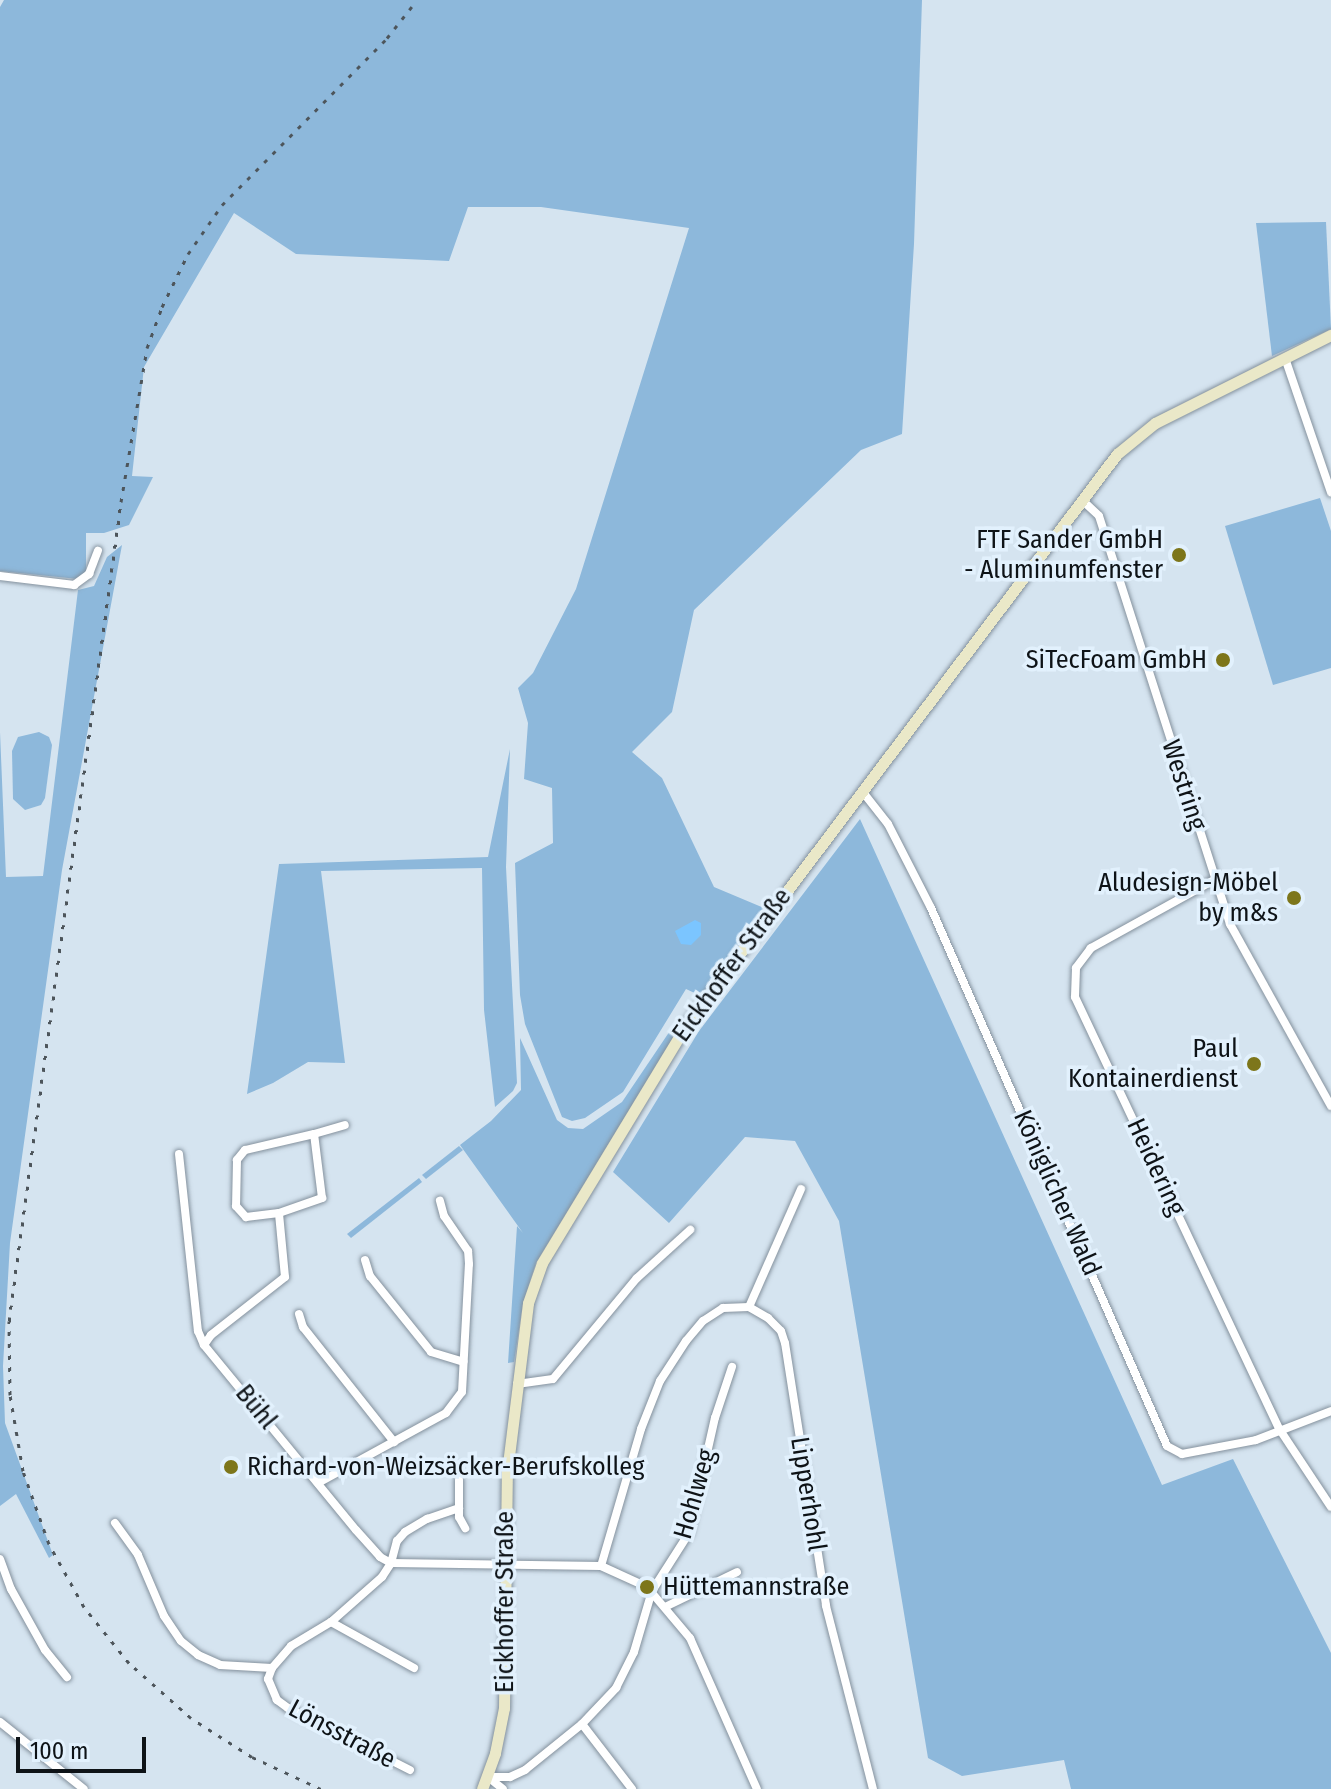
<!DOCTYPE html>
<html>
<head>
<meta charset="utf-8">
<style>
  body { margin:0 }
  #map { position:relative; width:1331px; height:1789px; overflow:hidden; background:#d5e4f0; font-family:"Fira Sans Condensed",sans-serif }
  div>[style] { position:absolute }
  .green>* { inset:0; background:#8db8db }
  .water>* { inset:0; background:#7bc5ff }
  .roads { filter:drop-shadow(0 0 2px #84919d) drop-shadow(0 0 2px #84919d) }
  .street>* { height:8px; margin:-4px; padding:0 4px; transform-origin:4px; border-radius:4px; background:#fff }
  .secondary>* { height:11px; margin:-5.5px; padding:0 5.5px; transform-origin:5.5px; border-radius:5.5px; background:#eae8c8 }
  .rail>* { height:3px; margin-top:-1.5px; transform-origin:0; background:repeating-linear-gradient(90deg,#4d555b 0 4px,transparent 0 12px) }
  .dots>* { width:22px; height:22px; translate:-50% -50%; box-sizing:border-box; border:4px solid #e2f1fd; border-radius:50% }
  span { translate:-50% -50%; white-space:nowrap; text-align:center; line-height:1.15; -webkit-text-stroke:7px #e2f1fd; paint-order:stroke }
  .poi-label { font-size:26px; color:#0e1317 }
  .right { translate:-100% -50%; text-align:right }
  .left { translate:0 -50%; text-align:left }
  .street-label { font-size:26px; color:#0e1317 }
  .scale { position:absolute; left:16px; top:1737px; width:130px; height:36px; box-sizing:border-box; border:4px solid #0e1317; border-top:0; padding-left:10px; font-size:24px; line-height:28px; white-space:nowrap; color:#0e1317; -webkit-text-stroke:6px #e2f1fd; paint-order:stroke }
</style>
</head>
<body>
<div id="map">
  <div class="green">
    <i style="clip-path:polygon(4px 0,922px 0,914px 244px,902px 434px,861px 450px,694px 610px,672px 712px,632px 752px,662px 778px,714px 887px,764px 908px,701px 996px,686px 989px,623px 1092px,585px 1118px,572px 1121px,562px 1117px,525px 1024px,520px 995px,515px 863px,553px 843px,552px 788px,524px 779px,528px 723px,518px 688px,533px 673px,576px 589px,689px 228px,541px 207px,468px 207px,449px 261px,296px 254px,234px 213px,144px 367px,132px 476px,153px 477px,129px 525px,104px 533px,86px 533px,86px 571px,78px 579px,0 571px,0 7px)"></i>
    <i style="clip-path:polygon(1326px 222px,1331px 329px,1272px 356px,1256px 223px)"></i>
    <i style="clip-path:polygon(1320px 498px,1331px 531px,1331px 668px,1273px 685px,1225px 526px)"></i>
    <i style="clip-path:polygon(122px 545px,62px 870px,10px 1243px,3px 1366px,5px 1423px,53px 1555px,49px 1558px,16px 1494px,0 1506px,0 732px,6px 877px,43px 876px,78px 590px,94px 586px,107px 557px)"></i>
    <i style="clip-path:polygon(39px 732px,49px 737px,52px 745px,45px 798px,41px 805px,25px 810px,13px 799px,12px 751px,18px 737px)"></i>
    <i style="clip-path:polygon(510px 749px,506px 867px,517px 1083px,513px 1091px,495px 1107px,484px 1010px,482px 868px,321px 871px,345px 1063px,308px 1062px,273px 1083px,247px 1094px,279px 864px,488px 857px)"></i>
    <i style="clip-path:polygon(860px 819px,1162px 1485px,1233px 1459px,1331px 1653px,1331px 1789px,1071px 1789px,1064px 1760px,962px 1776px,928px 1758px,839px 1221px,795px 1141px,745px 1137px,669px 1223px,613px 1172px,699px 1031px)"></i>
    <i style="clip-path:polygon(676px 1022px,676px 1033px,536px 1263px,523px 1303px,514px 1362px,508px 1363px,517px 1226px,523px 1233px,460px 1145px,491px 1121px,521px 1090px,520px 1038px,557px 1120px,568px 1128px,583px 1129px,622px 1102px)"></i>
    <i style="clip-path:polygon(459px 1146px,463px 1150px,426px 1179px,422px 1175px)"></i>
    <i style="clip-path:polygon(419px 1178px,422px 1182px,351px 1238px,347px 1234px)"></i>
  </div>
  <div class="water">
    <i style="clip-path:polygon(695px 920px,701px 923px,701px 935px,691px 945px,681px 944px,675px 931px)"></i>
  </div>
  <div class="roads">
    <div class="street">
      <i style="left:1285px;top:358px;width:142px;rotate:71.1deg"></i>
      <i style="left:1082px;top:500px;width:23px;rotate:43deg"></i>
      <i style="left:1099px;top:516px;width:429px;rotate:72.2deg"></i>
      <i style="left:1230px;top:924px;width:208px;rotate:61deg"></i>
      <i style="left:0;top:576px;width:75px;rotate:6.9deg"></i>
      <i style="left:74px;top:585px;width:19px;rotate:-36deg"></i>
      <i style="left:89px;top:574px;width:25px;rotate:-69deg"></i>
      <i style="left:862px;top:791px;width:42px;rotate:51.8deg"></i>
      <i style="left:888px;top:824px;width:94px;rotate:62.9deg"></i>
      <i style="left:931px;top:908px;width:587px;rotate:66.31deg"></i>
      <i style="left:1167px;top:1446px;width:17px;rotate:28deg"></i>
      <i style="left:1182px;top:1454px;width:75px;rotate:-10.7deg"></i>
      <i style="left:1256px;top:1440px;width:80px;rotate:-21.1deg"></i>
      <i style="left:1214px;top:880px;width:141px;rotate:151.1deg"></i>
      <i style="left:1091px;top:948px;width:25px;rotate:127deg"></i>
      <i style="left:1076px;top:968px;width:29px;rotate:92deg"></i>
      <i style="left:1075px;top:997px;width:479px;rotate:64.7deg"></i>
      <i style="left:1280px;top:1430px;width:92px;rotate:56.5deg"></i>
      <i style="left:314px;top:1134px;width:32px;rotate:-16deg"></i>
      <i style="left:179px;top:1154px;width:178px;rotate:83.9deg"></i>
      <i style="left:198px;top:1331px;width:15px;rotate:67deg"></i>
      <i style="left:204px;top:1345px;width:239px;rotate:50.6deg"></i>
      <i style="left:356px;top:1530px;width:36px;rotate:48deg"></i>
      <i style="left:380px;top:1557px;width:13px;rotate:29deg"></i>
      <i style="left:391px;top:1563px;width:210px;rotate:0.8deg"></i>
      <i style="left:601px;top:1566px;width:51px;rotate:24.5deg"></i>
      <i style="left:647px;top:1587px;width:67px;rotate:49.9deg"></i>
      <i style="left:690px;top:1638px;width:165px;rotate:66.1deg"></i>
      <i style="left:365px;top:1260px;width:17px;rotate:73deg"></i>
      <i style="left:370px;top:1276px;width:97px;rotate:51.2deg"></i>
      <i style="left:431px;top:1352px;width:34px;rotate:17deg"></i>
      <i style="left:749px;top:1307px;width:129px;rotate:-66.2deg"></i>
      <i style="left:299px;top:1314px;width:14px;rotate:73deg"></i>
      <i style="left:303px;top:1327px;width:147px;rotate:51.6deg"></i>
      <i style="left:204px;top:1345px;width:12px;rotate:-55deg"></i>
      <i style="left:211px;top:1335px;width:94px;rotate:-38.1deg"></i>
      <i style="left:285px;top:1277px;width:64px;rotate:-95.4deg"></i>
      <i style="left:279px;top:1213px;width:46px;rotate:-19.2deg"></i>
      <i style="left:322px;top:1198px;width:64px;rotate:-97.1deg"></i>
      <i style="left:314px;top:1134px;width:71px;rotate:166.9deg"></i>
      <i style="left:245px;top:1150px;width:13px;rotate:129deg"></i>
      <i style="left:237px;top:1160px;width:46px;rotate:91.2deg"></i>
      <i style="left:236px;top:1206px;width:15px;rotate:48deg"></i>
      <i style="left:246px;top:1217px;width:33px;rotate:-7deg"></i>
      <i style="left:517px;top:1384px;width:36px;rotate:-8deg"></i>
      <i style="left:553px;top:1379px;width:131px;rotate:-50.3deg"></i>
      <i style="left:637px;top:1278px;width:72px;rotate:-42.2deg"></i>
      <i style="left:459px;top:1480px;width:37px;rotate:90deg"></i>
      <i style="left:459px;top:1517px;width:13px;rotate:61deg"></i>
      <i style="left:318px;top:1483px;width:146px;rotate:-28.7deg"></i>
      <i style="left:446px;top:1413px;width:26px;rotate:-53deg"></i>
      <i style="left:462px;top:1392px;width:128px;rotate:-86.9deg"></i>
      <i style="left:469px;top:1264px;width:13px;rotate:-94deg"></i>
      <i style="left:468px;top:1251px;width:42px;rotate:-124.4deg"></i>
      <i style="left:444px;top:1216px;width:16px;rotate:-105deg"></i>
      <i style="left:115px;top:1523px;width:39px;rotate:54deg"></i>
      <i style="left:138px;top:1555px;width:66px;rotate:66.9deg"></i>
      <i style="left:164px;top:1616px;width:30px;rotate:56deg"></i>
      <i style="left:181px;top:1641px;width:22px;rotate:39deg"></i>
      <i style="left:198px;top:1655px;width:24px;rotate:24deg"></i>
      <i style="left:220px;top:1665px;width:52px;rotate:3.3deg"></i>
      <i style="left:0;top:1559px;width:32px;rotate:70deg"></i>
      <i style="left:11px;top:1589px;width:70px;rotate:60.9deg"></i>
      <i style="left:45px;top:1650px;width:35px;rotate:51deg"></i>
      <i style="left:601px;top:1566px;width:143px;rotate:-73.7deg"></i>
      <i style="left:641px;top:1429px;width:52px;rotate:-68.4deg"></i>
      <i style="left:660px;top:1381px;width:48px;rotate:-57deg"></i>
      <i style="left:686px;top:1341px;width:26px;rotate:-50deg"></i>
      <i style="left:703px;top:1321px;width:24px;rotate:-33deg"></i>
      <i style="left:723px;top:1308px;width:26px;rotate:-2deg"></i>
      <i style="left:749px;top:1307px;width:22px;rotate:30deg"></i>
      <i style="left:768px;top:1318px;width:18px;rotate:45deg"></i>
      <i style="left:781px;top:1331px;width:13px;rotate:72deg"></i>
      <i style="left:785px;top:1343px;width:266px;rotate:81.1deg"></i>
      <i style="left:826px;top:1606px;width:189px;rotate:75.6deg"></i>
      <i style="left:665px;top:1607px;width:80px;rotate:-25.9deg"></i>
      <i style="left:331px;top:1622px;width:95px;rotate:29deg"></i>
      <i style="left:0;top:1722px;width:107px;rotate:38.6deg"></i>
      <i style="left:582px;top:1724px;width:82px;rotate:52.4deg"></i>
      <i style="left:410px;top:1770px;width:137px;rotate:-153.1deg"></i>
      <i style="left:288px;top:1708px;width:14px;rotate:-144deg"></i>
      <i style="left:277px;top:1700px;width:23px;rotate:-113deg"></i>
      <i style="left:268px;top:1679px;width:12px;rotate:-70deg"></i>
      <i style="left:272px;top:1668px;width:29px;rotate:-49deg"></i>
      <i style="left:291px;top:1646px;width:47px;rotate:-31deg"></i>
      <i style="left:331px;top:1622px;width:68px;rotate:-41.4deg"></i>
      <i style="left:382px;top:1577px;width:17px;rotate:-57deg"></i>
      <i style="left:391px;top:1563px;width:23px;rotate:-75deg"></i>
      <i style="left:397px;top:1541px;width:12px;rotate:-48deg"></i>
      <i style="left:405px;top:1532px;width:26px;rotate:-31deg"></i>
      <i style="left:427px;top:1519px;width:34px;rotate:-19deg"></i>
      <i style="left:488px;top:1777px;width:22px"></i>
      <i style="left:510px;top:1777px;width:17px;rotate:-25deg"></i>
      <i style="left:525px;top:1770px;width:73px;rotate:-38.9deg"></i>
      <i style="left:582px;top:1724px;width:50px;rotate:-46.6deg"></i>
      <i style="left:616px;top:1688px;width:40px;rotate:-63.4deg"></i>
      <i style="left:634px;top:1652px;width:64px;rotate:-73.6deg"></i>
      <i style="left:652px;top:1591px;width:69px;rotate:-57.5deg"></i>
      <i style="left:689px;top:1533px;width:118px;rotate:-77.3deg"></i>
      <i style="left:715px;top:1418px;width:54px;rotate:-71.6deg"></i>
      <i style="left:488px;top:1777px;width:19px;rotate:39deg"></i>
    </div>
    <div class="secondary">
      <i style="left:482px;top:1789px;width:38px;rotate:-70deg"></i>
      <i style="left:495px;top:1753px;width:46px;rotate:-78.7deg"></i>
      <i style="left:504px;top:1708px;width:236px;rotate:-89.3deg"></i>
      <i style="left:507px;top:1472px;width:170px;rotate:-82.9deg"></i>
      <i style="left:528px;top:1303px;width:42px;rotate:-70.7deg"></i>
      <i style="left:542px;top:1263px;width:282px;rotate:-58.8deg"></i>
      <i style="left:688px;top:1022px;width:712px;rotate:-52.94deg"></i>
      <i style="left:1117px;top:454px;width:49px;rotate:-39.2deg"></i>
      <i style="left:1155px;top:423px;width:197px;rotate:-26.6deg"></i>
    </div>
  </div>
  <div class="rail">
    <i style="left:321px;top:1789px;width:76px;rotate:-155.1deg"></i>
    <i style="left:252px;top:1757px;width:72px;rotate:-147.4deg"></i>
    <i style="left:191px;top:1718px;width:83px;rotate:-138.4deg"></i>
    <i style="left:129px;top:1663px;width:72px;rotate:-128.8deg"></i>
    <i style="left:84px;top:1607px;width:72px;rotate:-119.1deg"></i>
    <i style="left:49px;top:1544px;width:77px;rotate:-109.6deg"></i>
    <i style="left:23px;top:1471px;width:77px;rotate:-99.7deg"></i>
    <i style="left:10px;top:1395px;width:74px;rotate:-90.8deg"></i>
    <i style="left:9px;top:1321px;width:827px;rotate:-82.21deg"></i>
    <i style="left:121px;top:502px;width:156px;rotate:-80.4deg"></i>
    <i style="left:147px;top:348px;width:44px;rotate:-69.9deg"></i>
    <i style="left:162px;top:307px;width:59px;rotate:-63.9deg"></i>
    <i style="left:188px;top:254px;width:60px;rotate:-55.2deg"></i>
    <i style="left:222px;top:205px;width:235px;rotate:-45.3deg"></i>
    <i style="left:387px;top:38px;width:48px;rotate:-51.7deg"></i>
  </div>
  <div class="dots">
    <i style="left:1179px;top:555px;background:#7d761b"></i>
    <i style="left:1223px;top:660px;background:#7d761b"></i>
    <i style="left:1294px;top:898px;background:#7d761b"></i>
    <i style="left:1254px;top:1064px;background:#7d761b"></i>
    <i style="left:231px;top:1467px;background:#7d761b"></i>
    <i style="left:647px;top:1587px;background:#7d761b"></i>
  </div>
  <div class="poi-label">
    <span class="right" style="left:1163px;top:555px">FTF Sander GmbH<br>- Aluminumfenster</span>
    <span class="right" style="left:1207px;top:660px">SiTecFoam GmbH</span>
    <span class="right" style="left:1278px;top:898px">Aludesign-Möbel<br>by m&amp;s</span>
    <span class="right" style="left:1238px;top:1064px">Paul<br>Kontainerdienst</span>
    <span class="left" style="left:247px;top:1467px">Richard-von-Weizsäcker-Berufskolleg</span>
    <span class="left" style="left:663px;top:1587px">Hüttemannstraße</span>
  </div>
  <div class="street-label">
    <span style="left:1184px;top:785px;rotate:72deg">Westring</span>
    <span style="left:732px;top:965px;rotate:-54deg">Eickhoffer Straße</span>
    <span style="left:1156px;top:1167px;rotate:65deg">Heidering</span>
    <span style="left:1057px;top:1193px;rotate:66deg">Königlicher Wald</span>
    <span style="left:256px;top:1407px;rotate:51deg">Bühl</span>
    <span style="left:695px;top:1494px;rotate:-74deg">Hohlweg</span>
    <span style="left:808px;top:1494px;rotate:81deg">Lipperhohl</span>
    <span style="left:505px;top:1602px;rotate:-90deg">Eickhoffer Straße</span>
    <span style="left:342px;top:1734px;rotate:28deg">Lönsstraße</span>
  </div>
  <div class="scale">100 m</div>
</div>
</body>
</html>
